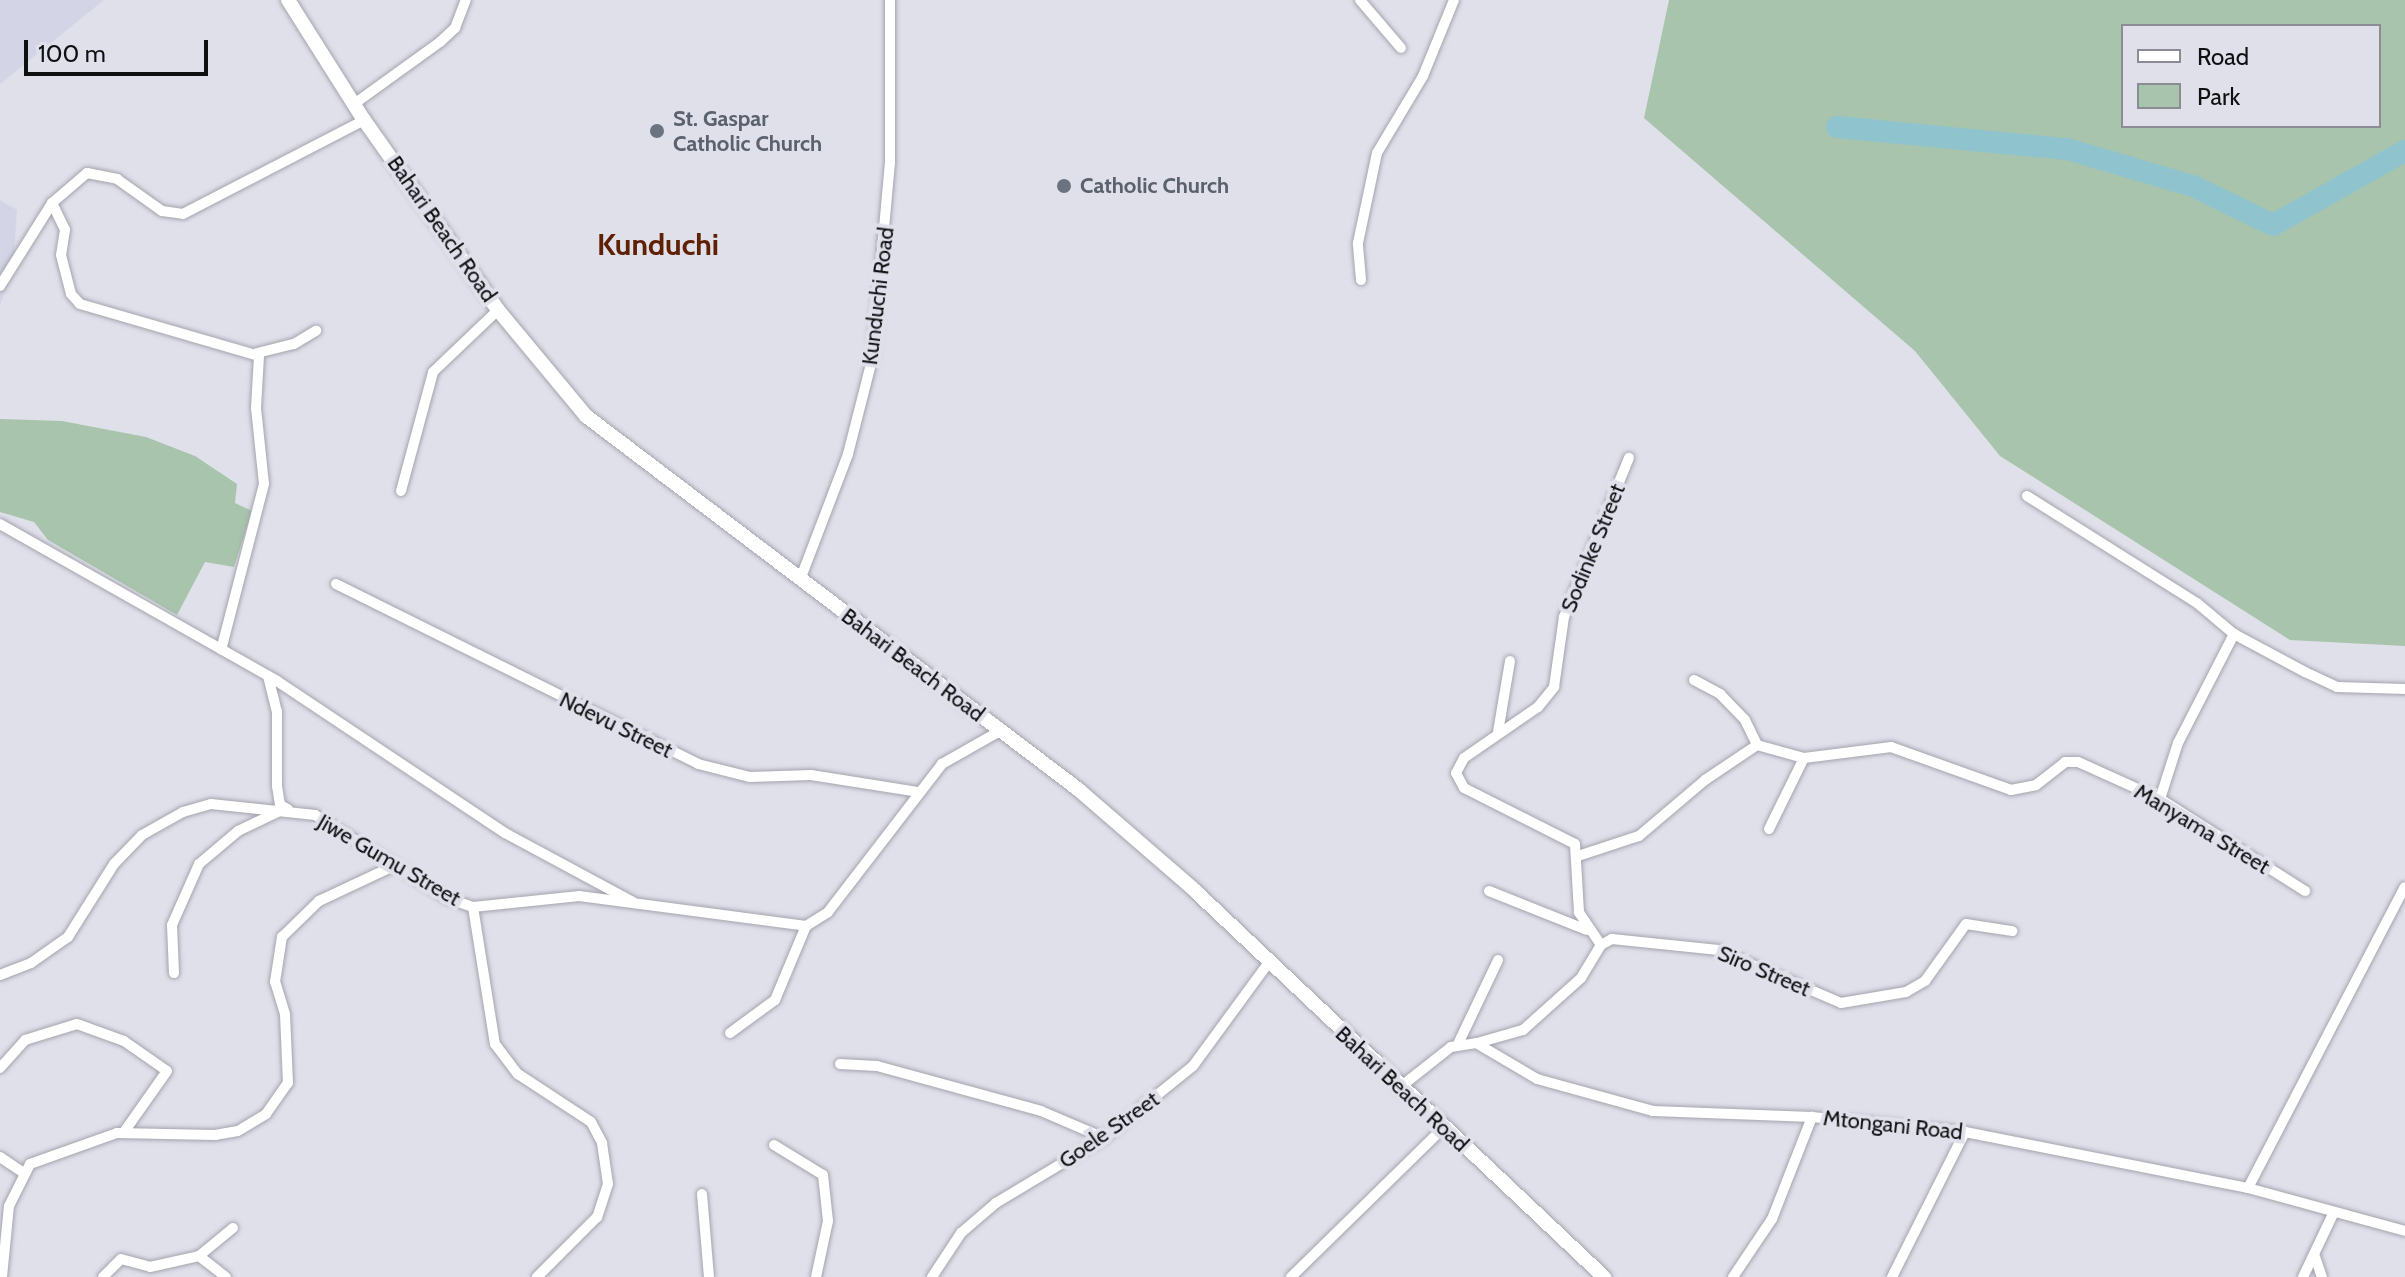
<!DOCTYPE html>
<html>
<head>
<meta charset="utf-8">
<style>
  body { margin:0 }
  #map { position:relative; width:2405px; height:1277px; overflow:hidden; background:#dfe0ea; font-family:Cabin,sans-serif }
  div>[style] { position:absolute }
  .built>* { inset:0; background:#d3d5e6 }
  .green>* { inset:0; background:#a8c4ac }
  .river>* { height:22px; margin:-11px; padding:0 11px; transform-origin:11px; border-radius:11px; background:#8fc4ce }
  .roads { filter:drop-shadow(0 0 2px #a4a4ae) drop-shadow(0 0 2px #a4a4ae) }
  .street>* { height:10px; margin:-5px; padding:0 5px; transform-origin:5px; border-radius:5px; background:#fff }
  .secondary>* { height:14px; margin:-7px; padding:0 7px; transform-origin:7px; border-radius:7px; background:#fff }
  .dots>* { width:22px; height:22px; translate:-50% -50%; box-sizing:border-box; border:4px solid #dfe0ea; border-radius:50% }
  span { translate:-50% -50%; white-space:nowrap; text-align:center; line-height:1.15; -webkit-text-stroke:8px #dfe0ea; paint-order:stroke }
  .worship-label { font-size:22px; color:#5b616d; font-weight:700 }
  .left { translate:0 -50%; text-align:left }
  .street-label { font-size:22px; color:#101013 }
  .district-label { font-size:30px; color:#602003; font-weight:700 }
  .legend { position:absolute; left:2121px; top:24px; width:260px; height:104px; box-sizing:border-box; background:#dfe0ea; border:2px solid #8c8d94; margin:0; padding:10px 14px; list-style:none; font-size:24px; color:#101013 }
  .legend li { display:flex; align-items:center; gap:16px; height:40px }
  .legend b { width:40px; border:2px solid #8c8d94 }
  .scale { position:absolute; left:24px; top:40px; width:184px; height:36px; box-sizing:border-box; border:4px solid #101013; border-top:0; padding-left:10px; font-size:24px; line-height:28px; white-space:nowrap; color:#101013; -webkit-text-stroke:6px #dfe0ea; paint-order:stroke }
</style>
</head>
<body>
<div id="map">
  <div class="built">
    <i style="clip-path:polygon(0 0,104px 0,0 84px)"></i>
    <i style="clip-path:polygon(0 200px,17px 210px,13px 272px,0 305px)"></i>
  </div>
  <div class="green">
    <i style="clip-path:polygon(evenodd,1669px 0,2405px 0,2405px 646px,2290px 640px,2000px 456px,1915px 351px,1644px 118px,1669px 0,2379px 26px,2379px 126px,2123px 126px,2123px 26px,2379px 26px)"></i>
    <i style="clip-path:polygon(0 419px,62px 421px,146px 437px,195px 456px,237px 484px,235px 503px,252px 511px,234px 567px,205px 562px,177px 615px,48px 540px,34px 522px,0 512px)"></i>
  </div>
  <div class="river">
    <i style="left:1837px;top:127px;width:231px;rotate:5.5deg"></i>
    <i style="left:2067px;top:149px;width:131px;rotate:16.4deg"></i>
    <i style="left:2193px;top:186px;width:89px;rotate:26deg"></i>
    <i style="left:2273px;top:225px;width:151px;rotate:-29.3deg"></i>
  </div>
  <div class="roads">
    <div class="street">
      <i style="left:1360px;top:0;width:63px;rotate:49.5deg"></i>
      <i style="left:354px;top:104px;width:106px;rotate:-35.8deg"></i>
      <i style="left:440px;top:42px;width:21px;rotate:-43deg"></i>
      <i style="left:455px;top:28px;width:30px;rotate:-69deg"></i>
      <i style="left:52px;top:203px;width:30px;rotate:64deg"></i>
      <i style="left:65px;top:230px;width:25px;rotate:99deg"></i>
      <i style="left:61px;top:255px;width:40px;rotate:75.6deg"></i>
      <i style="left:71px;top:294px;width:13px;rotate:48deg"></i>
      <i style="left:80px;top:304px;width:186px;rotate:16.2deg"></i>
      <i style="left:259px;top:356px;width:52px;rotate:93.3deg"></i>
      <i style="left:256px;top:408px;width:76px;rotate:84deg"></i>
      <i style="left:264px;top:484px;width:171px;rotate:104.5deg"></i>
      <i style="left:1361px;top:280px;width:37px;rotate:-95deg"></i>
      <i style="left:1358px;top:243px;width:92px;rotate:-78.1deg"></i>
      <i style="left:1377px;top:153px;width:90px;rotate:-59.1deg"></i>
      <i style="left:1423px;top:76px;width:82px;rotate:-67.8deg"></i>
      <i style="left:0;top:286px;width:98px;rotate:-57.9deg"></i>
      <i style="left:52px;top:203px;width:46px;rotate:-40.6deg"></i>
      <i style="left:87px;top:173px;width:31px;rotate:11deg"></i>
      <i style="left:117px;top:179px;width:55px;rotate:35.4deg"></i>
      <i style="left:162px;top:211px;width:21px;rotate:8deg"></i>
      <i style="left:183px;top:214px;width:204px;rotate:-27.4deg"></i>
      <i style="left:257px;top:353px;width:38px;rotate:-14deg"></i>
      <i style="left:294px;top:344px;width:26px;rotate:-31deg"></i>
      <i style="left:401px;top:491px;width:123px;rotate:-74.9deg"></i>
      <i style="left:433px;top:372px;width:90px;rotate:-43.6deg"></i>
      <i style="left:2027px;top:496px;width:201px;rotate:32.2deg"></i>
      <i style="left:2197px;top:603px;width:48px;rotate:40deg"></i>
      <i style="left:2234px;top:634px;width:81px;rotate:28.2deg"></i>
      <i style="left:2305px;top:672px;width:35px;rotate:25deg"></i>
      <i style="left:2337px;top:687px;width:68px;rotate:1.7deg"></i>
      <i style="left:0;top:524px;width:318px;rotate:29.5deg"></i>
      <i style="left:277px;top:681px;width:274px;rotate:33.7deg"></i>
      <i style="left:505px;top:833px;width:145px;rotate:28.3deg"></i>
      <i style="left:800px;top:580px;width:135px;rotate:-69.1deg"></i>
      <i style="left:848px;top:454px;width:97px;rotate:-75.7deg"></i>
      <i style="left:872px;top:360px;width:198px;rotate:-84.8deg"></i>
      <i style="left:890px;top:163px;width:163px;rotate:-90deg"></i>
      <i style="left:336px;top:584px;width:404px;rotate:26.4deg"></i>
      <i style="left:698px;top:764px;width:54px;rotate:14deg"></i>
      <i style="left:750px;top:777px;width:61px;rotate:-1.9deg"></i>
      <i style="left:811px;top:775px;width:108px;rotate:9deg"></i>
      <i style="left:268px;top:676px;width:36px;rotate:76deg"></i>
      <i style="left:277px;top:711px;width:75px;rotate:90deg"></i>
      <i style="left:277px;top:786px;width:19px;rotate:81deg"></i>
      <i style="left:280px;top:805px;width:9px;rotate:27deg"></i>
      <i style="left:1694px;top:680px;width:30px;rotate:28deg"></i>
      <i style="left:1720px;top:694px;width:36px;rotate:46deg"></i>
      <i style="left:1745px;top:720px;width:28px;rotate:64deg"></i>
      <i style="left:1498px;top:732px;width:72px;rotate:-80.4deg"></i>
      <i style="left:2160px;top:799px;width:59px;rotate:-72.2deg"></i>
      <i style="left:2178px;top:743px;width:123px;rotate:-62.8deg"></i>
      <i style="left:1769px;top:829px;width:79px;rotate:-63.8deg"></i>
      <i style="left:1578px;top:856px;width:64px;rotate:-18.2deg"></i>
      <i style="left:1639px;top:836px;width:87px;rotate:-40.3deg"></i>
      <i style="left:1705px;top:780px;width:63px;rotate:-33.9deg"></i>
      <i style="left:1757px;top:745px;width:49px;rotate:15.5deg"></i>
      <i style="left:1804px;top:758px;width:88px;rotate:-7.2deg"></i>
      <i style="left:1891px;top:747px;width:127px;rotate:19.7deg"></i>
      <i style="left:2011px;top:790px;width:25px;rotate:-11deg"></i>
      <i style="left:2036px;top:785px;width:37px;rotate:-38deg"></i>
      <i style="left:2065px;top:762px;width:13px"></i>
      <i style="left:2078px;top:762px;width:90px;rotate:24.3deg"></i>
      <i style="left:2160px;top:799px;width:172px;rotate:32.4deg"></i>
      <i style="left:1489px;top:891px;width:105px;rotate:21.7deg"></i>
      <i style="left:473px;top:907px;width:139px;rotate:80.9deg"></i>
      <i style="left:495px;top:1044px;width:38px;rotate:53deg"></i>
      <i style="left:518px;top:1074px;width:87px;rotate:33.3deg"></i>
      <i style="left:591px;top:1122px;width:24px;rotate:62deg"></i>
      <i style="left:602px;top:1143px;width:41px;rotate:81.7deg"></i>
      <i style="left:608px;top:1184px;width:35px;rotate:108deg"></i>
      <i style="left:597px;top:1217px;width:85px;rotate:135deg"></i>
      <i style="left:1601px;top:945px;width:40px;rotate:-124deg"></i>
      <i style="left:1579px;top:912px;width:68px;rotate:-93.4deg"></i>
      <i style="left:1575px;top:844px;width:124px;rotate:-153.2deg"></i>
      <i style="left:1464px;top:788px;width:17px;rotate:-118deg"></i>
      <i style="left:1456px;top:773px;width:17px;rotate:-62deg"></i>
      <i style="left:1464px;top:758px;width:90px;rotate:-34.6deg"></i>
      <i style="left:1538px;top:707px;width:26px;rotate:-51deg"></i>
      <i style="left:1554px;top:687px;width:71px;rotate:-81.9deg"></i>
      <i style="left:1564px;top:617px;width:172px;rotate:-67.8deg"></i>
      <i style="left:174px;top:973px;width:48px;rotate:-92.4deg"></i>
      <i style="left:172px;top:925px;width:67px;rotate:-66.1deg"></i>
      <i style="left:199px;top:864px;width:51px;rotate:-40.2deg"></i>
      <i style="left:238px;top:831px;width:51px;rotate:-25.6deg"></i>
      <i style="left:0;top:975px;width:33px;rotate:-21deg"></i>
      <i style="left:31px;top:963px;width:45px;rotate:-35.1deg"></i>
      <i style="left:68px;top:937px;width:86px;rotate:-57.8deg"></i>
      <i style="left:114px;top:864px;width:40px;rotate:-46deg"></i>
      <i style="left:142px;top:835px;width:47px;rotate:-29.3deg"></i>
      <i style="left:183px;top:812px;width:29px;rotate:-16deg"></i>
      <i style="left:211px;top:804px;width:105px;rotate:6deg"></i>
      <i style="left:315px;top:815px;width:154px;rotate:32.2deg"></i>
      <i style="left:445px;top:897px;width:30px;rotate:20deg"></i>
      <i style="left:473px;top:907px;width:107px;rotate:-5.9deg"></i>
      <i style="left:579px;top:896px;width:229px;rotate:7.5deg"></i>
      <i style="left:806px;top:926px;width:26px;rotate:-32deg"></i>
      <i style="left:828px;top:912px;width:187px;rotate:-52.4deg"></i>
      <i style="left:942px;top:764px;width:67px;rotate:-29.6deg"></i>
      <i style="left:730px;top:1033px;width:56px;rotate:-36.3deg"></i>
      <i style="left:775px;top:1000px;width:80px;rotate:-67.3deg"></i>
      <i style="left:1477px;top:1043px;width:48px;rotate:-15.8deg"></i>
      <i style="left:1523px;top:1030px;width:78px;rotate:-41.9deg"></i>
      <i style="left:1581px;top:978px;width:39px;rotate:-59deg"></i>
      <i style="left:1601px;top:945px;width:13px;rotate:-29deg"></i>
      <i style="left:1612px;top:939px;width:107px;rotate:5.9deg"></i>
      <i style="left:1718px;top:950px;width:134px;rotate:23.3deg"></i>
      <i style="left:1841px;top:1003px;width:66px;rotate:-9.6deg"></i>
      <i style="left:1906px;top:992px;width:22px;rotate:-30deg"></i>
      <i style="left:1925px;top:981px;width:70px;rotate:-54.3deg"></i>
      <i style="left:1966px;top:924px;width:47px;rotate:8.7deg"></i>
      <i style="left:1458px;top:1044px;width:93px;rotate:-64.5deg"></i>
      <i style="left:840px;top:1064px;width:37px;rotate:3deg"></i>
      <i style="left:877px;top:1066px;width:170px;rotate:15.3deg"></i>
      <i style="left:1041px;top:1111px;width:69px;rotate:23.2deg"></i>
      <i style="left:0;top:1068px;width:38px;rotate:-48deg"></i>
      <i style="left:25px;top:1040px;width:54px;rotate:-17.1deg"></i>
      <i style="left:77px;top:1024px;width:50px;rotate:19.9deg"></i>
      <i style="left:124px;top:1041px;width:52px;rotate:34.9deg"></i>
      <i style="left:167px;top:1071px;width:75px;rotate:125.2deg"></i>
      <i style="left:1399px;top:1088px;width:66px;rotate:-38.3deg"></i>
      <i style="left:1451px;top:1047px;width:25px;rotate:-9deg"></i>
      <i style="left:1476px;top:1043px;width:71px;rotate:30.5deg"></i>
      <i style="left:1537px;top:1079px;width:120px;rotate:15.4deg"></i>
      <i style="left:1653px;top:1111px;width:159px;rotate:2.2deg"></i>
      <i style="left:1812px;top:1117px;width:154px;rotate:5.6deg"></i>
      <i style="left:1965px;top:1132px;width:288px;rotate:11.2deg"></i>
      <i style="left:2248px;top:1188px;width:163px;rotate:15.3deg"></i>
      <i style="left:774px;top:1145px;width:57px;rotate:31.5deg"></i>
      <i style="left:823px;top:1175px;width:46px;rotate:83.8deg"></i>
      <i style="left:828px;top:1221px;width:57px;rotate:102.1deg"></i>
      <i style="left:0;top:1157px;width:29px;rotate:34deg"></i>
      <i style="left:2248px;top:1188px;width:339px;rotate:-62.5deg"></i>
      <i style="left:702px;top:1194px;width:83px;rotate:85.2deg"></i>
      <i style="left:2314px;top:1254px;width:24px;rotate:71deg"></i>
      <i style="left:199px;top:1256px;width:34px;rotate:38deg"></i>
      <i style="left:2px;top:1277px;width:71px;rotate:-84.4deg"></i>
      <i style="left:9px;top:1206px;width:47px;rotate:-63.4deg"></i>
      <i style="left:30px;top:1164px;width:92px;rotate:-19.6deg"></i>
      <i style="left:117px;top:1133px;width:98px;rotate:1.2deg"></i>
      <i style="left:215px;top:1135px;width:23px;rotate:-10deg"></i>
      <i style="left:238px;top:1131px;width:33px;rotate:-31deg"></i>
      <i style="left:266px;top:1114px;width:38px;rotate:-55deg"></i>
      <i style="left:288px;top:1083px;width:69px;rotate:-92.5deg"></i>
      <i style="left:285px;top:1014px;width:34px;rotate:-107deg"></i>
      <i style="left:275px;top:982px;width:46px;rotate:-81.2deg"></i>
      <i style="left:282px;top:937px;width:52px;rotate:-44.2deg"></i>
      <i style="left:319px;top:901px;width:85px;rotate:-25.1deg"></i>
      <i style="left:103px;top:1277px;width:25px;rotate:-45deg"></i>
      <i style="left:121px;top:1259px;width:30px;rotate:15deg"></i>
      <i style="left:150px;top:1267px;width:50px;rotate:-12.7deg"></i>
      <i style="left:199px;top:1256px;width:44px;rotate:-39.5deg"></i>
      <i style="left:932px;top:1277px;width:53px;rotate:-56.6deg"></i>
      <i style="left:961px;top:1233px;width:46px;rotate:-40.6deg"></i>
      <i style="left:996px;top:1203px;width:126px;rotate:-31deg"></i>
      <i style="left:1104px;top:1138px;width:114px;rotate:-39deg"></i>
      <i style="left:1193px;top:1066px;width:129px;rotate:-53.8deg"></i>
      <i style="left:1291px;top:1277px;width:211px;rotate:-44.4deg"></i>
      <i style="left:1733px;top:1277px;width:70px;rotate:-56.1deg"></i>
      <i style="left:1772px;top:1219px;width:110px;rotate:-68.6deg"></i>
      <i style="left:1892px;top:1277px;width:162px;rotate:-63.3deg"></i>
      <i style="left:2303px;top:1277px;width:72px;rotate:-64.5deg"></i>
    </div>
    <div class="secondary">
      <i style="left:288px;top:0;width:142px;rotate:57.7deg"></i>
      <i style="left:364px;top:120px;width:232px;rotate:54.8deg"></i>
      <i style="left:498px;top:310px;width:138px;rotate:50.3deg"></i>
      <i style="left:586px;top:416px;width:619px;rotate:37.18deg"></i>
      <i style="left:1079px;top:790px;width:150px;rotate:40.9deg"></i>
      <i style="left:1192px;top:888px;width:567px;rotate:43.36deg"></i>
    </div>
  </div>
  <div class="dots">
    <i style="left:657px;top:131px;background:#6b7280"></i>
    <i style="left:1064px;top:186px;background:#6b7280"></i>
  </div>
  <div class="worship-label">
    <span class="left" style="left:673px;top:131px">St. Gaspar<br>Catholic Church</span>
    <span class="left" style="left:1080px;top:186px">Catholic Church</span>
  </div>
  <div class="street-label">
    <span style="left:442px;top:229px;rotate:55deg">Bahari Beach Road</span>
    <span style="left:878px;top:296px;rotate:-83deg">Kunduchi Road</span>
    <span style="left:1593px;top:548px;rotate:-68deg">Sodinke Street</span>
    <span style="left:913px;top:665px;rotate:37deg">Bahari Beach Road</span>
    <span style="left:616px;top:725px;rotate:26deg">Ndevu Street</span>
    <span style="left:2202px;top:829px;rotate:31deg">Manyama Street</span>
    <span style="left:389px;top:860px;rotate:30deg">Jiwe Gumu Street</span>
    <span style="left:1764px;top:971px;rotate:23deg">Siro Street</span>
    <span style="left:1402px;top:1089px;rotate:43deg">Bahari Beach Road</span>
    <span style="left:1893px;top:1125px;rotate:6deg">Mtongani Road</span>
    <span style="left:1109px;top:1130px;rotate:-35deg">Goele Street</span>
  </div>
  <div class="district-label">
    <span style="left:658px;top:245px">Kunduchi</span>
  </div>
  <ul class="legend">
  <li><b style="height:10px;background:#fff"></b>Road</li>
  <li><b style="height:22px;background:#a8c4ac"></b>Park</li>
  </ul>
  <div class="scale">100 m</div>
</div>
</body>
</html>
